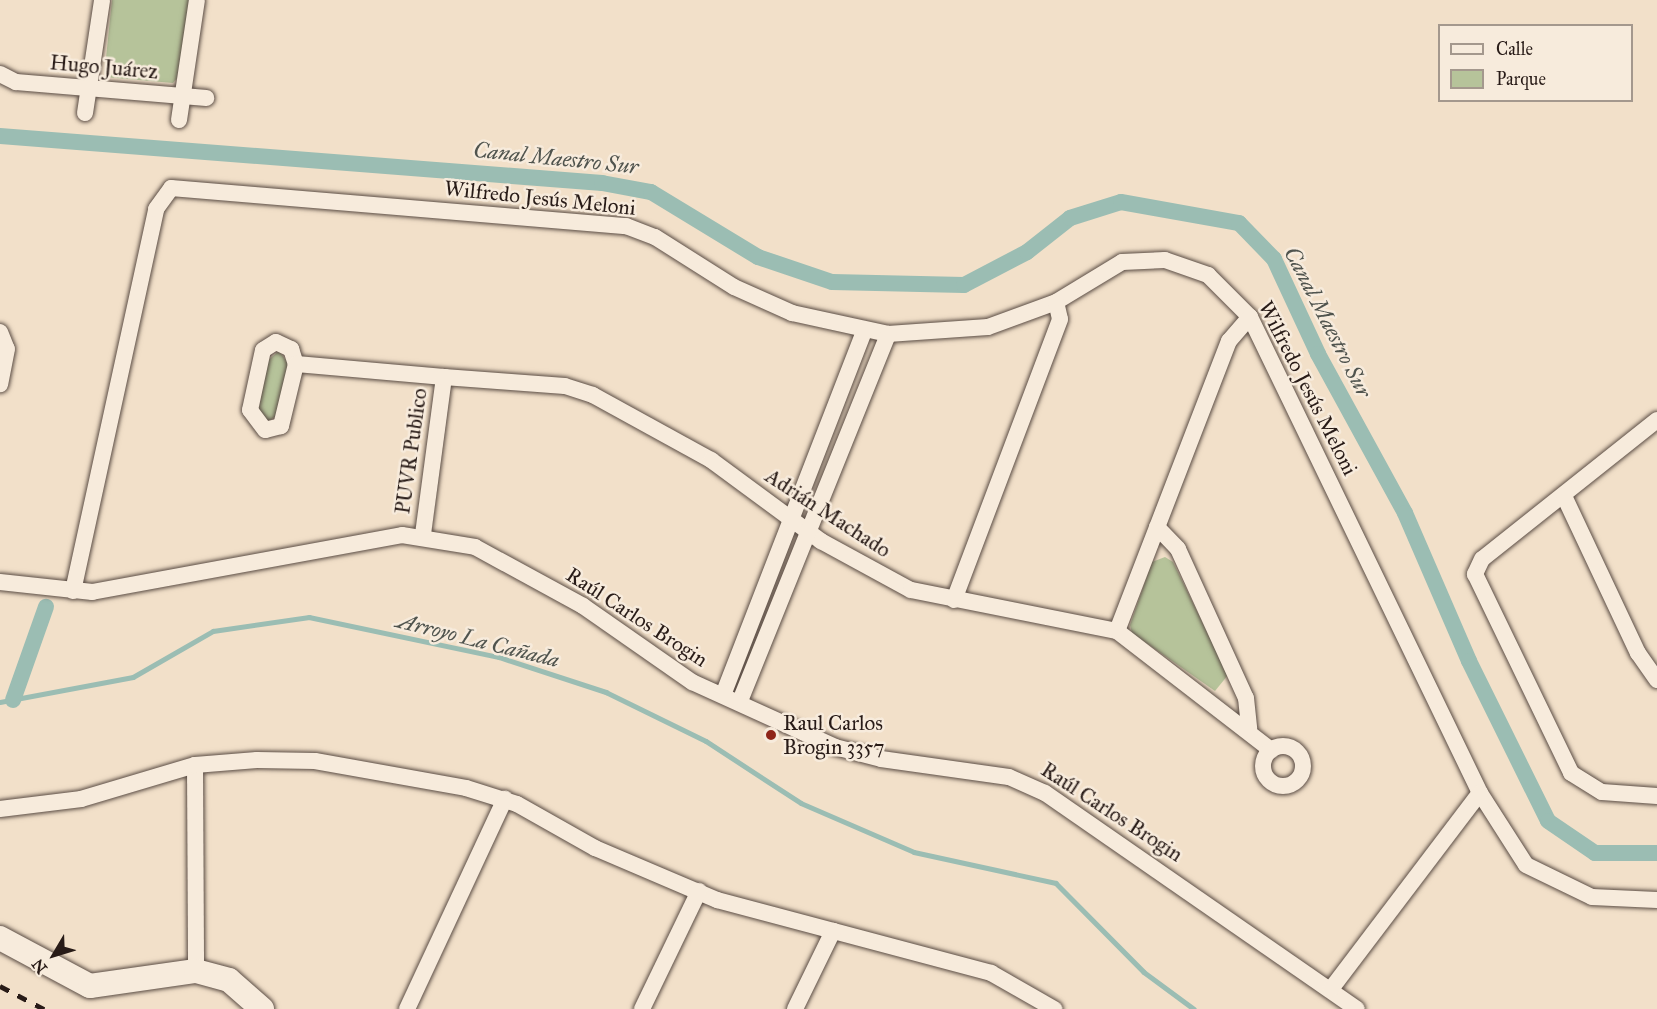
<!DOCTYPE html>
<html>
<head>
<meta charset="utf-8">
<style>
  body { margin:0 }
  #map { position:relative; width:1657px; height:1009px; overflow:hidden; background:#f2e0c9; font-family:"IM FELL Great Primer",serif }
  div>[style] { position:absolute }
  .green>* { inset:0; background:#b6c39a }
  .stream>* { height:4.5px; margin:-2.25px; padding:0 2.25px; transform-origin:2.25px; border-radius:2.25px; background:#9bbdb3 }
  .canal>* { height:16px; margin:-8px; padding:0 8px; transform-origin:8px; border-radius:8px; background:#9bbdb3 }
  .roads { filter:drop-shadow(0 0 2px #5a4c44) drop-shadow(0 0 2px #5a4c44) }
  .minor>* { height:16px; margin:-8px; padding:0 8px; transform-origin:8px; border-radius:8px; background:#f7ebdc }
  .minor>.ring { margin:-8px; padding:0; box-sizing:content-box; background:none; border:16px solid #f7ebdc; border-radius:50% }
  .secondary>* { height:24px; margin:-12px; padding:0 12px; transform-origin:12px; border-radius:12px; background:#f7ebdc }
  .rail>* { height:4.5px; margin-top:-2.25px; transform-origin:0; background:repeating-linear-gradient(90deg,#281b17 0 10px,transparent 0 20px) }
  .dots>* { width:16px; height:16px; translate:-50% -50%; box-sizing:border-box; border:3px solid #f7ebdc; border-radius:50% }
  span { translate:-50% -50%; white-space:nowrap; text-align:center; line-height:1.15; -webkit-text-stroke:5px #f7ebdc; paint-order:stroke }
  .street-label { font-size:21px; color:#281b17 }
  .poi-label { font-size:21px; color:#281b17 }
  .left { translate:0 -50%; text-align:left }
  .water-label { font-size:22px; color:#50544e; font-style:italic }
  .legend { position:absolute; left:1438px; top:24px; width:195px; height:78px; box-sizing:border-box; background:#f7ebdc; border:2px solid #a4988d; margin:0; padding:8px 10px; list-style:none; font-size:18px; color:#281b17 }
  .legend li { display:flex; align-items:center; gap:12px; height:30px }
  .legend b { width:30px; border:2px solid #a4988d }
  .north { position:absolute; left:24px; top:925px; width:60px; height:60px; -webkit-text-stroke:4px #f7ebdc; paint-order:stroke; rotate:232deg; font-size:16px; font-weight:700; line-height:24px; text-align:center; color:#281b17 }
  .north::after { content:''; display:block; margin:auto; width:21px; height:27px; background:#281b17; clip-path:polygon(50% 0,100% 100%,50% 72%,0 100%) }
</style>
</head>
<body>
<div id="map">
  <div class="green">
    <i style="clip-path:polygon(112px 0,191px 0,180px 75px,173px 83px,104px 77px)"></i>
    <i style="clip-path:polygon(279px 351px,288px 363px,280px 413px,266px 423px,258px 416px,266px 362px)"></i>
    <i style="clip-path:polygon(1165px 557px,1173px 562px,1228px 675px,1215px 691px,1132px 633px,1130px 625px,1152px 562px)"></i>
  </div>
  <div class="stream">
    <i style="left:0;top:702px;width:135px;rotate:-10.6deg"></i>
    <i style="left:133px;top:677px;width:92px;rotate:-29.9deg"></i>
    <i style="left:213px;top:631px;width:97px;rotate:-8.3deg"></i>
    <i style="left:309px;top:617px;width:194px;rotate:11.9deg"></i>
    <i style="left:499px;top:657px;width:113px;rotate:18.1deg"></i>
    <i style="left:606px;top:692px;width:111px;rotate:26.1deg"></i>
    <i style="left:706px;top:741px;width:113px;rotate:33.1deg"></i>
    <i style="left:801px;top:803px;width:123px;rotate:23.4deg"></i>
    <i style="left:914px;top:852px;width:145px;rotate:12.3deg"></i>
    <i style="left:1056px;top:883px;width:125px;rotate:45.3deg"></i>
    <i style="left:1144px;top:972px;width:62px;rotate:36.5deg"></i>
  </div>
  <div class="canal">
    <i style="left:0;top:136px;width:604px;rotate:4.46deg"></i>
    <i style="left:602px;top:183px;width:50px;rotate:10.4deg"></i>
    <i style="left:651px;top:192px;width:125px;rotate:31.3deg"></i>
    <i style="left:758px;top:257px;width:78px;rotate:18.7deg"></i>
    <i style="left:832px;top:282px;width:132px;rotate:1.3deg"></i>
    <i style="left:964px;top:285px;width:71px;rotate:-27.6deg"></i>
    <i style="left:1027px;top:252px;width:55px;rotate:-38.3deg"></i>
    <i style="left:1070px;top:218px;width:53px;rotate:-17.4deg"></i>
    <i style="left:1121px;top:202px;width:120px;rotate:10.1deg"></i>
    <i style="left:1239px;top:223px;width:50px;rotate:45.8deg"></i>
    <i style="left:1274px;top:259px;width:105px;rotate:65.1deg"></i>
    <i style="left:1318px;top:354px;width:181px;rotate:61.3deg"></i>
    <i style="left:1405px;top:513px;width:161px;rotate:66.6deg"></i>
    <i style="left:1469px;top:661px;width:178px;rotate:63.7deg"></i>
    <i style="left:1548px;top:821px;width:57px;rotate:34.2deg"></i>
    <i style="left:1595px;top:853px;width:62px"></i>
    <i style="left:13px;top:700px;width:99px;rotate:-70.5deg"></i>
  </div>
  <div class="roads">
    <div class="minor">
      <i style="left:0;top:74px;width:18px;rotate:27deg"></i>
      <i style="left:16px;top:82px;width:191px;rotate:4.8deg"></i>
      <i style="left:85px;top:113px;width:114px;rotate:-81.4deg"></i>
      <i style="left:179px;top:120px;width:121px;rotate:-81.5deg"></i>
      <i style="left:0;top:332px;width:18px;rotate:68deg"></i>
      <i style="left:7px;top:349px;width:36px;rotate:101deg"></i>
      <i style="left:276px;top:342px;width:17px;rotate:25deg"></i>
      <i style="left:291px;top:349px;width:16px;rotate:72deg"></i>
      <i style="left:296px;top:364px;width:64px;rotate:103.6deg"></i>
      <i style="left:281px;top:426px;width:16px;rotate:166deg"></i>
      <i style="left:265px;top:430px;width:25px;rotate:-127deg"></i>
      <i style="left:250px;top:410px;width:61px;rotate:-77.8deg"></i>
      <i style="left:263px;top:350px;width:15px;rotate:-32deg"></i>
      <i style="left:296px;top:364px;width:149px;rotate:5deg"></i>
      <i style="left:444px;top:377px;width:159px;rotate:97.6deg"></i>
      <i style="left:444px;top:377px;width:121px;rotate:4.3deg"></i>
      <i style="left:565px;top:386px;width:29px;rotate:18deg"></i>
      <i style="left:593px;top:395px;width:135px;rotate:28.8deg"></i>
      <i style="left:711px;top:460px;width:137px;rotate:36.4deg"></i>
      <i style="left:821px;top:541px;width:102px;rotate:28.6deg"></i>
      <i style="left:911px;top:590px;width:210px;rotate:11.3deg"></i>
      <i style="left:1117px;top:631px;width:195px;rotate:37.7deg"></i>
      <i style="left:1657px;top:420px;width:223px;rotate:141.5deg"></i>
      <i style="left:1482px;top:559px;width:17px;rotate:115deg"></i>
      <i style="left:1475px;top:574px;width:221px;rotate:64.2deg"></i>
      <i style="left:1571px;top:773px;width:36px;rotate:32deg"></i>
      <i style="left:1602px;top:792px;width:55px;rotate:4.2deg"></i>
      <i style="left:1564px;top:496px;width:174px;rotate:64.8deg"></i>
      <i style="left:1638px;top:653px;width:33px;rotate:55deg"></i>
      <i style="left:1157px;top:527px;width:30px;rotate:46deg"></i>
      <i style="left:1178px;top:549px;width:164px;rotate:65.5deg"></i>
      <i style="left:1246px;top:698px;width:31px;rotate:84deg"></i>
      <i style="left:0;top:582px;width:93px;rotate:6.2deg"></i>
      <i style="left:92px;top:592px;width:315px;rotate:-10.4deg"></i>
      <i style="left:402px;top:535px;width:74px;rotate:9.3deg"></i>
      <i style="left:475px;top:547px;width:123px;rotate:28.6deg"></i>
      <i style="left:583px;top:606px;width:133px;rotate:34.9deg"></i>
      <i style="left:692px;top:682px;width:157px;rotate:24.4deg"></i>
      <i style="left:835px;top:747px;width:48px;rotate:14.6deg"></i>
      <i style="left:881px;top:759px;width:129px;rotate:8deg"></i>
      <i style="left:1009px;top:777px;width:39px;rotate:24deg"></i>
      <i style="left:1045px;top:793px;width:379px;rotate:34.7deg"></i>
      <i style="left:73px;top:591px;width:391px;rotate:-77.7deg"></i>
      <i style="left:156px;top:209px;width:26px;rotate:-54deg"></i>
      <i style="left:171px;top:188px;width:457px;rotate:4.8deg"></i>
      <i style="left:626px;top:226px;width:31px;rotate:21deg"></i>
      <i style="left:655px;top:237px;width:93px;rotate:32.3deg"></i>
      <i style="left:734px;top:287px;width:64px;rotate:24.1deg"></i>
      <i style="left:792px;top:313px;width:98px;rotate:12.3deg"></i>
      <i style="left:888px;top:334px;width:100px;rotate:-4deg"></i>
      <i style="left:988px;top:327px;width:72px;rotate:-20.2deg"></i>
      <i style="left:1056px;top:302px;width:77px;rotate:-31.2deg"></i>
      <i style="left:1122px;top:262px;width:43px;rotate:-2.7deg"></i>
      <i style="left:1165px;top:260px;width:46px;rotate:19.2deg"></i>
      <i style="left:1208px;top:275px;width:59px;rotate:45deg"></i>
      <i style="left:1250px;top:317px;width:529px;rotate:64.21deg"></i>
      <i style="left:1480px;top:793px;width:85px;rotate:57.4deg"></i>
      <i style="left:1526px;top:865px;width:73px;rotate:25.9deg"></i>
      <i style="left:1592px;top:897px;width:65px;rotate:2.6deg"></i>
      <i style="left:954px;top:600px;width:300px;rotate:-69.3deg"></i>
      <i style="left:1060px;top:319px;width:17px;rotate:-103deg"></i>
      <i style="left:1117px;top:631px;width:311px;rotate:-68.9deg"></i>
      <i style="left:1229px;top:341px;width:32px;rotate:-49deg"></i>
      <i style="left:723px;top:695px;width:389px;rotate:-68.8deg"></i>
      <i style="left:740px;top:701px;width:396px;rotate:-68deg"></i>
      <i class="ring" style="left:1263px;top:746px;width:24px;height:24px"></i>
      <i style="left:195px;top:765px;width:206px;rotate:89.7deg"></i>
      <i style="left:0;top:809px;width:82px;rotate:-7deg"></i>
      <i style="left:81px;top:799px;width:119px;rotate:-16.6deg"></i>
      <i style="left:195px;top:765px;width:62px;rotate:-4.6deg"></i>
      <i style="left:257px;top:760px;width:58px;rotate:1deg"></i>
      <i style="left:315px;top:761px;width:153px;rotate:10.1deg"></i>
      <i style="left:466px;top:788px;width:53px;rotate:17.4deg"></i>
      <i style="left:517px;top:804px;width:90px;rotate:29.4deg"></i>
      <i style="left:595px;top:848px;width:133px;rotate:23.1deg"></i>
      <i style="left:717px;top:900px;width:284px;rotate:14.9deg"></i>
      <i style="left:991px;top:973px;width:73px;rotate:29.7deg"></i>
      <i style="left:1331px;top:989px;width:246px;rotate:-52.8deg"></i>
      <i style="left:407px;top:1009px;width:232px;rotate:-65deg"></i>
      <i style="left:642px;top:1009px;width:131px;rotate:-64.2deg"></i>
      <i style="left:795px;top:1009px;width:87px;rotate:-64deg"></i>
    </div>
    <div class="secondary">
      <i style="left:0;top:938px;width:102px;rotate:28.1deg"></i>
      <i style="left:90px;top:986px;width:107px;rotate:-8.1deg"></i>
      <i style="left:196px;top:971px;width:34px;rotate:15deg"></i>
      <i style="left:229px;top:980px;width:44px;rotate:41.3deg"></i>
    </div>
  </div>
  <div class="rail">
    <i style="left:0;top:986px;width:50px;rotate:27.6deg"></i>
  </div>
  <div class="dots">
    <i style="left:771px;top:735px;background:#8f2418"></i>
  </div>
  <div class="street-label">
    <span style="left:104px;top:67px;rotate:5deg">Hugo Juárez</span>
    <span style="left:540px;top:198px;rotate:6deg">Wilfredo Jesús Meloni</span>
    <span style="left:1308px;top:388px;rotate:63deg">Wilfredo Jesús Meloni</span>
    <span style="left:411px;top:451px;rotate:-82deg">PUVR Publico</span>
    <span style="left:828px;top:513px;rotate:33deg">Adrián Machado</span>
    <span style="left:637px;top:617px;rotate:33deg">Raúl Carlos Brogin</span>
    <span style="left:1112px;top:812px;rotate:33deg">Raúl Carlos Brogin</span>
  </div>
  <div class="poi-label">
    <span class="left" style="left:783px;top:735px">Raul Carlos<br>Brogin 3357</span>
  </div>
  <div class="water-label">
    <span style="left:556px;top:158px;rotate:6deg">Canal Maestro Sur</span>
    <span style="left:1328px;top:322px;rotate:63deg">Canal Maestro Sur</span>
    <span style="left:478px;top:640px;rotate:14deg">Arroyo La Cañada</span>
  </div>
  <ul class="legend">
  <li><b style="height:8px;background:#f7ebdc"></b>Calle</li>
  <li><b style="height:16px;background:#b6c39a"></b>Parque</li>
  </ul>
  <div class="north">N</div>
</div>
</body>
</html>
